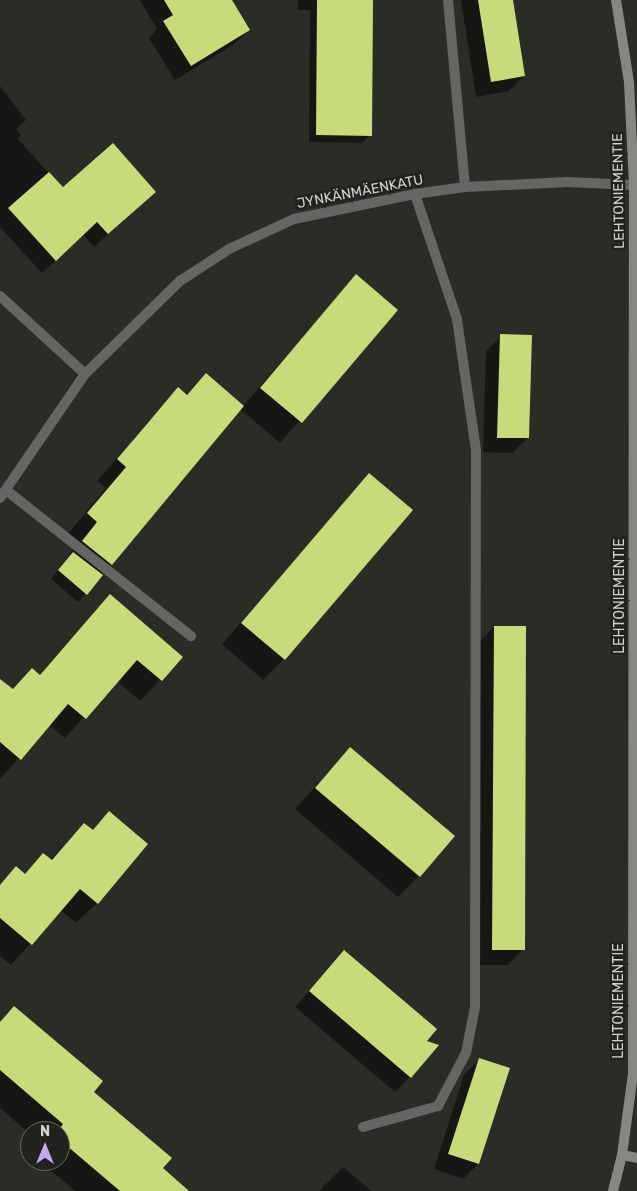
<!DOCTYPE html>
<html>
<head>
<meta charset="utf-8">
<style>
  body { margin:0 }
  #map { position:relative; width:637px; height:1191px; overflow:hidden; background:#2a2c26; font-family:Rubik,sans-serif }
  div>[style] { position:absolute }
  .shadow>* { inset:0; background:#0007 }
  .building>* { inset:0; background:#c7db7a }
  .lane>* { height:10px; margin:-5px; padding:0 5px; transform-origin:5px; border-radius:5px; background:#656663 }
  .street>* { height:10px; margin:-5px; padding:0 5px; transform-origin:5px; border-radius:5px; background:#656663 }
  .secondary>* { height:10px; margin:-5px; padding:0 5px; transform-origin:5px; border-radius:5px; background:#868782 }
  span { translate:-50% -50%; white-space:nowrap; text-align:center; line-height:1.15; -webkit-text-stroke:5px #21221c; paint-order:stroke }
  .street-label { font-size:14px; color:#d1d2ce }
  .north { position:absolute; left:20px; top:1121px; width:50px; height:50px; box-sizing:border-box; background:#21221c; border:1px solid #676863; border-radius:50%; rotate:0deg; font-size:14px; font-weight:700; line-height:20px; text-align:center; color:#d1d2ce }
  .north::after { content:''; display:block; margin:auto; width:18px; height:22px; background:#c0a8f3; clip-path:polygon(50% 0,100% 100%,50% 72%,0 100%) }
</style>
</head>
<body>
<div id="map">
  <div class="shadow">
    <i style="clip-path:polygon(140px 0,231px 0,249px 30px,233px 45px,175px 80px,149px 38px,157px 29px)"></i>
    <i style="clip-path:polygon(298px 0,372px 0,370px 135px,362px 143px,309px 142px,310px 10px,298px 10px)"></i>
    <i style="clip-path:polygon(461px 0,512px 0,524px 76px,509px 91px,476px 97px)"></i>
    <i style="clip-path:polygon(0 86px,26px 120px,16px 129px,21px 135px,17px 138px,63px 189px,155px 192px,94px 247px,83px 235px,42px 273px,0 227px)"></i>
    <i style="clip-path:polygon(356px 276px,396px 310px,280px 443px,240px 409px,78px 602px,51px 579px,77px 544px,67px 535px,106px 488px,97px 481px,178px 389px,185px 395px,206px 375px,243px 406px)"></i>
    <i style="clip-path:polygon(501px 336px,528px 438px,512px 453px,483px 452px,486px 351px)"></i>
    <i style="clip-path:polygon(369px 475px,284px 659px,263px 680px,222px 644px)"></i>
    <i style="clip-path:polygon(110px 596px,181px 657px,140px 701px,117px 681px,65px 738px,49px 725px,0 779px,0 703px,32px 669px,39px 675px)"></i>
    <i style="clip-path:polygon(494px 627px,523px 949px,508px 965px,478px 965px,479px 642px)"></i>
    <i style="clip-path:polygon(350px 748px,419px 876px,398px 897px,295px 809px)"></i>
    <i style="clip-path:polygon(109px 813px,97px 903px,76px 923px,60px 910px,11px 965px,0 956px,0 902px,43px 854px,50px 860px,84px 824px,92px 831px)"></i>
    <i style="clip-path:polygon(344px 952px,424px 1042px,410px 1077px,395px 1092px,295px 1007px)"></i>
    <i style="clip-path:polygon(14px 1007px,161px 1168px,188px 1191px,75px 1191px,40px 1161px,60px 1161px,60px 1131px,30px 1131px,30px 1134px,0 1108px,0 1021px)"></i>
    <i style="clip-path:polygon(480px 1059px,478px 1164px,463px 1179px,434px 1169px,464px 1075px)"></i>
    <i style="clip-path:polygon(343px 1167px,371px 1191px,319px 1191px)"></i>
  </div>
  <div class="building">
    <i style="clip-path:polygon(164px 0,232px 0,250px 30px,191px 66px,163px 21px,173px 15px)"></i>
    <i style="clip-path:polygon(317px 0,373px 0,372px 136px,316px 135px)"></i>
    <i style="clip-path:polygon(478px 0,513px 0,525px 76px,491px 82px)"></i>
    <i style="clip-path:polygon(113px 143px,156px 192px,108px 234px,97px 222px,56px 261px,8px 208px,49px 172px,63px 187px)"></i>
    <i style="clip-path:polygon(356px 274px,398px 310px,302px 423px,260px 388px)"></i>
    <i style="clip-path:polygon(500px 334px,532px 335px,529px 438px,497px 438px)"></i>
    <i style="clip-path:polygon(206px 373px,244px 406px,112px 565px,82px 541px,97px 522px,87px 513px,126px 467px,117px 459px,147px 424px,178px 387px,187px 395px)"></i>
    <i style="clip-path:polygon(369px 473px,413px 510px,285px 660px,241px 623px)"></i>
    <i style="clip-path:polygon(73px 552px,103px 575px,87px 595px,58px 570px)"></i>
    <i style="clip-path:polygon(110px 594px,183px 657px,162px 681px,137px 660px,86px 719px,68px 704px,21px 760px,0 742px,0 679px,13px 689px,32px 668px,40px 675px)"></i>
    <i style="clip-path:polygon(494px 626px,526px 626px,525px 950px,492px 950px)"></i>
    <i style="clip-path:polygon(350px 747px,455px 836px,420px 877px,315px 788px)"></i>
    <i style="clip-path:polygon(109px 811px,148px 844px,98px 904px,80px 889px,32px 945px,0 918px,0 885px,16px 866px,25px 874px,43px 853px,52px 860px,84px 823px,93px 830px)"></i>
    <i style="clip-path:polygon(344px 950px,437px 1029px,427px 1041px,439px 1045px,411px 1078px,309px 991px)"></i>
    <i style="clip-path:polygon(14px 1006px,103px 1081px,94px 1092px,172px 1158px,163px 1168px,189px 1191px,120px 1191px,60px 1140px,58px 1131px,63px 1124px,0 1070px,0 1022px)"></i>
    <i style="clip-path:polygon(479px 1058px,510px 1068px,479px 1164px,448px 1154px)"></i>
  </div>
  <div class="lane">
    <i style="left:448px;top:0;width:188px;rotate:84.8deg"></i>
    <i style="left:6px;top:490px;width:236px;rotate:38.3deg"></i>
    <i style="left:363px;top:1127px;width:78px;rotate:-15.6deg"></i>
    <i style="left:438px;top:1106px;width:60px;rotate:-62.2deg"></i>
    <i style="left:466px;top:1053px;width:47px;rotate:-78.9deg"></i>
    <i style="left:475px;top:1007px;width:557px;rotate:-89.9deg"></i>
    <i style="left:476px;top:450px;width:132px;rotate:-98.3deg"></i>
    <i style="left:457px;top:319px;width:132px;rotate:-108.6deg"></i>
  </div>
  <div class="street">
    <i style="left:0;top:296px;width:115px;rotate:42.5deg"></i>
    <i style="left:0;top:498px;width:150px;rotate:-55.6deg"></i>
    <i style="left:85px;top:374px;width:133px;rotate:-44.4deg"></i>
    <i style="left:180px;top:281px;width:59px;rotate:-33.1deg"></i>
    <i style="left:229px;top:249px;width:72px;rotate:-24.8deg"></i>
    <i style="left:294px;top:219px;width:124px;rotate:-11.7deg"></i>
    <i style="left:415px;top:194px;width:50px;rotate:-8deg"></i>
    <i style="left:465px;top:187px;width:102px;rotate:-2.8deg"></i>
    <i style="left:567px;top:182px;width:67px;rotate:2.6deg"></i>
  </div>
  <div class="secondary">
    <i style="left:622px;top:1155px;width:15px;rotate:11deg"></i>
    <i style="left:613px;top:1191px;width:37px;rotate:-76deg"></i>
    <i style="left:622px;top:1155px;width:82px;rotate:-82.3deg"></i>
    <i style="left:633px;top:1074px;width:889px;rotate:-89.94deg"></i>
    <i style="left:634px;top:185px;width:103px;rotate:-92.8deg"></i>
    <i style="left:629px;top:82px;width:83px;rotate:-99deg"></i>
  </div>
  <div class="street-label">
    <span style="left:619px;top:191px;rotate:-91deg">LEHTONIEMENTIE</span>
    <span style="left:360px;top:192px;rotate:-11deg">JYNKÄNMÄENKATU</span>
    <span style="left:620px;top:596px;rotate:-90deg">LEHTONIEMENTIE</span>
    <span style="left:619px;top:1001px;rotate:-90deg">LEHTONIEMENTIE</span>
  </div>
  <div class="north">N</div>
</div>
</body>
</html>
